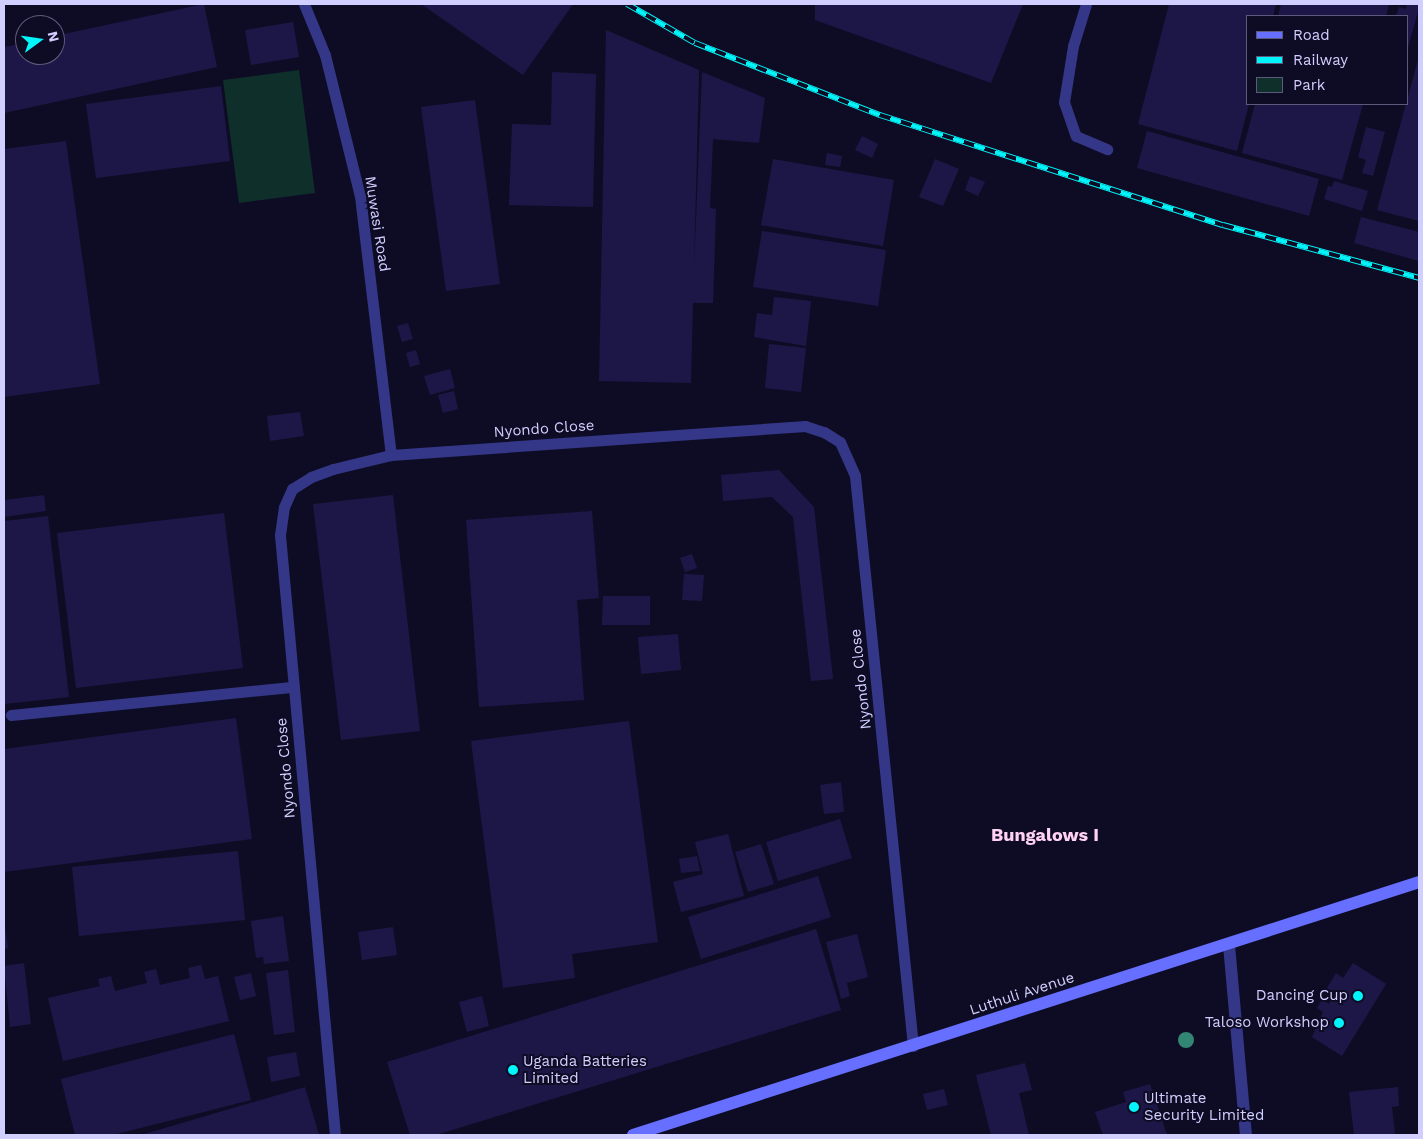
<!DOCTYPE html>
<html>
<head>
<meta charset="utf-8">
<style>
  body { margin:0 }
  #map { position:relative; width:1423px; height:1139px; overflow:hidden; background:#0e0c24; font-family:"Work Sans",sans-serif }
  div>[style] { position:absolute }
  .green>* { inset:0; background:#0f2f2b }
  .building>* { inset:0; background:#1d1747 }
  .lane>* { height:11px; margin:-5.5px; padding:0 5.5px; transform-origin:5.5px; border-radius:5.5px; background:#343787 }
  .street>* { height:12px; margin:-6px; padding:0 6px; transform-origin:6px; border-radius:6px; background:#343787 }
  .secondary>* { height:12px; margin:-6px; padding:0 6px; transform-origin:6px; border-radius:6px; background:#666fff }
  .rail>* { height:5.5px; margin-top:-2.75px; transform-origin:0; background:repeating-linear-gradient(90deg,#0e0c24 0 11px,#00f6fa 0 22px); box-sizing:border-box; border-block:1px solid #00f6fa }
  .trees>* { width:16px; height:16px; margin:-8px; border-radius:50%; background:#338574 }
  .dots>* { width:14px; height:14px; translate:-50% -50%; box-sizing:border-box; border:2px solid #0e0c24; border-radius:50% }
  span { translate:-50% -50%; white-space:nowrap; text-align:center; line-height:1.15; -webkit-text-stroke:4px #0e0c24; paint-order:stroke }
  .street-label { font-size:15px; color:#d1cfff }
  .poi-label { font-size:15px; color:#d1cfff }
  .right { translate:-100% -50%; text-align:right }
  .left { translate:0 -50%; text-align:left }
  .quarter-label { font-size:18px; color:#ffd1f2; font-weight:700 }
  .frame { position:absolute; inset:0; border:5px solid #d1cfff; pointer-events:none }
  .legend { position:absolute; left:1246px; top:15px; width:162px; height:90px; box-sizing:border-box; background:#0e0c24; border:1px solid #5c5a7c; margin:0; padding:6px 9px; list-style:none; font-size:15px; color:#d1cfff }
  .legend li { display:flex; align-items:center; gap:10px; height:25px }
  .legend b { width:25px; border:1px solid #5c5a7c }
  .north { position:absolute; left:15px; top:15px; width:50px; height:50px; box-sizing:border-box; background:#0e0c24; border:1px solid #5c5a7c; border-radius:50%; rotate:76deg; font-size:14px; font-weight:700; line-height:20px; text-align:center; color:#d1cfff }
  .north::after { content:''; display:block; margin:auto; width:18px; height:22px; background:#00f6fa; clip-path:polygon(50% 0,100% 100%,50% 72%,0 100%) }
</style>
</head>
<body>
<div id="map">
  <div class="green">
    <i style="clip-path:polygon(299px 70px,315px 193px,239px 203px,223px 80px)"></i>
  </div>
  <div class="building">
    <i style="clip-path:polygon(204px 4px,217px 67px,4px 113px,4px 47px,25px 43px,25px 55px,55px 55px,55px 36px)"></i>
    <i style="clip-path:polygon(421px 4px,573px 4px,523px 75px)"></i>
    <i style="clip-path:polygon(815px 4px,1023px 4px,991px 83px,815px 20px)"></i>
    <i style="clip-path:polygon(1169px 4px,1276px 4px,1273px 16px,1247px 16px,1247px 104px,1249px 104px,1237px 151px,1138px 124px)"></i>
    <i style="clip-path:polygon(1281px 4px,1389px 4px,1386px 16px,1278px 16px)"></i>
    <i style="clip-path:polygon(1407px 4px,1419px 4px,1419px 8px,1407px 51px,1407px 16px,1396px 16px,1399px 7px,1406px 9px)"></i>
    <i style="clip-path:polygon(293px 22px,299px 57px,251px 65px,245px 30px)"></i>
    <i style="clip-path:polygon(606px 30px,699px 70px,694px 269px,702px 72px,765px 98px,759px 143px,713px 139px,710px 208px,716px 209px,713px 303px,693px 303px,691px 383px,599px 381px)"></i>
    <i style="clip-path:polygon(1419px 56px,1419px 221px,1377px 210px)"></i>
    <i style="clip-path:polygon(552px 72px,596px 74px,593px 207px,509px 205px,512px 124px,551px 125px)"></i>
    <i style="clip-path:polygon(221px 86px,230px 161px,96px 178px,86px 104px)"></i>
    <i style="clip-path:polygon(475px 100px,500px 284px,446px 291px,421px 107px)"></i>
    <i style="clip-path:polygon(1255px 104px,1363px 104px,1342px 180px,1242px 153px)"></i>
    <i style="clip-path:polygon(1366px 127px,1385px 132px,1373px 176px,1362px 173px,1366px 160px,1358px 157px)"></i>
    <i style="clip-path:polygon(1147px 131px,1319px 179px,1309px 216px,1137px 168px)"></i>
    <i style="clip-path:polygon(862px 136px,878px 144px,872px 158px,855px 150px)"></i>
    <i style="clip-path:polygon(66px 141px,100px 384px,4px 397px,4px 149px)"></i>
    <i style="clip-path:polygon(827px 153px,842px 156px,840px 167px,825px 165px)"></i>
    <i style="clip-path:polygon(773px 159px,894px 180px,883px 246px,761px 225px)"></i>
    <i style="clip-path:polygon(935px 159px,959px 169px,943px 206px,919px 197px)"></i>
    <i style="clip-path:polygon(970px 176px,985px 182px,978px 196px,965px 190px)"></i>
    <i style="clip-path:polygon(1334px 181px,1368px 191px,1362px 211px,1324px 199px,1328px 186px,1332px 187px)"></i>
    <i style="clip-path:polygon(1361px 217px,1419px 232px,1419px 261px,1354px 243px)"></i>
    <i style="clip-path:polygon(762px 231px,886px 250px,878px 306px,753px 287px)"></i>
    <i style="clip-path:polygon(774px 297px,811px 301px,806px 346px,754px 337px,757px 313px,772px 315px)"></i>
    <i style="clip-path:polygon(408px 323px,413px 339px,402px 342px,397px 326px)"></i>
    <i style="clip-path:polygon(769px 344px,806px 348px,801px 392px,765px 388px)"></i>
    <i style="clip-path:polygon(416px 350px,420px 364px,410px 367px,406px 353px)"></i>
    <i style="clip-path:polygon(450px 369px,455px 388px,430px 395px,424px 376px)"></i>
    <i style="clip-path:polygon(454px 391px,458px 409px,443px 413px,438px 395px)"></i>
    <i style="clip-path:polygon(300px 412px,304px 436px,270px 441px,267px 416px)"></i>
    <i style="clip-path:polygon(779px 470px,814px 507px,833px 679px,811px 681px,793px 517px,772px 497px,723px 501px,721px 475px)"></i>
    <i style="clip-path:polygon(44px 495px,46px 511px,4px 517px,4px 500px)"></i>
    <i style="clip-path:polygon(393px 495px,420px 731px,341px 740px,313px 504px)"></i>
    <i style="clip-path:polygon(592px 511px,599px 598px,577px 600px,584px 700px,479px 707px,466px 520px)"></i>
    <i style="clip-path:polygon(224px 513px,243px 668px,76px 688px,57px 533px)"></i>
    <i style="clip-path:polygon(48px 516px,69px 697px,4px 704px,4px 521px)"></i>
    <i style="clip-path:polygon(692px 554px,697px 568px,685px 572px,680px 558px)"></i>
    <i style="clip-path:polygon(684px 574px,704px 575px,702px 601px,682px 600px)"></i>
    <i style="clip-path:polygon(603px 596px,650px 596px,650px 625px,602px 625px)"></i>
    <i style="clip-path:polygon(678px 634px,681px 670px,641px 674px,638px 637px)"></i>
    <i style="clip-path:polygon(236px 718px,252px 839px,4px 872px,4px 749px)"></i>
    <i style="clip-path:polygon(629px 721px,658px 942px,572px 954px,575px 978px,503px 988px,471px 741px)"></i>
    <i style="clip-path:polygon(841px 782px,844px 812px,824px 814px,820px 785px)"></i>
    <i style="clip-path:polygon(840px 819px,852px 858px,778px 881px,766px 842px)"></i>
    <i style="clip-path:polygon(728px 834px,744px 896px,681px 912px,673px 882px,703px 874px,695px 842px)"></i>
    <i style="clip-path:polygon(761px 844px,774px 884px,748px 892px,735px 852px)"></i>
    <i style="clip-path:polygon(238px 851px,245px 920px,79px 936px,72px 867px)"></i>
    <i style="clip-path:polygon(697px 856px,700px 871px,681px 873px,679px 859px)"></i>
    <i style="clip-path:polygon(818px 876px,831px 917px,701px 959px,688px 917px)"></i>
    <i style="clip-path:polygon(283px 916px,289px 961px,264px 964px,263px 957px,256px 958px,251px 921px)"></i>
    <i style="clip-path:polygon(4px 921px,8px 948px,4px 949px)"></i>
    <i style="clip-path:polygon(393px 927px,397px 955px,362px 960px,358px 932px)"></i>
    <i style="clip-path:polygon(816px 929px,841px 1010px,436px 1135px,410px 1135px,387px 1062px)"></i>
    <i style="clip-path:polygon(857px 934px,868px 977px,847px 983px,850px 996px,841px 999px,826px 942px)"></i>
    <i style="clip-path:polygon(24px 963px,31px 1024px,10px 1027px,4px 966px)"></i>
    <i style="clip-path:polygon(1353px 963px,1386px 984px,1342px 1056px,1312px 1037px,1323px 1012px,1317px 1008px,1322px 1000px,1329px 1004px,1335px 993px,1327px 988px,1336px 973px,1343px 978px)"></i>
    <i style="clip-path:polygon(201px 965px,205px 979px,218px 976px,229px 1021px,63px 1061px,48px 998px,100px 986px,98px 979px,111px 976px,115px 991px,147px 983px,144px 972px,156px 969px,160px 985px,190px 978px,188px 968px)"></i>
    <i style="clip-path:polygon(288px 970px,295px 1032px,274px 1035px,266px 973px)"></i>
    <i style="clip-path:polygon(251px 973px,256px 996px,240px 1000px,234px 977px)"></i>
    <i style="clip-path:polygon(482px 996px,489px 1026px,467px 1032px,459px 1002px)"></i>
    <i style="clip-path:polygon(234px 1034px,251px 1100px,113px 1135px,75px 1135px,61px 1079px)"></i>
    <i style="clip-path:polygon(296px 1052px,300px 1076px,271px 1082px,267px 1057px)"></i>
    <i style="clip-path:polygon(1025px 1063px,1032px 1090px,1019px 1093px,1029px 1135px,991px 1135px,976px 1075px)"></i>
    <i style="clip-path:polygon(1150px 1084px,1167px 1135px,1103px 1135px,1095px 1112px,1126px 1102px,1123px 1092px)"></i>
    <i style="clip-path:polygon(305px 1087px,319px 1135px,141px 1135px)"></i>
    <i style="clip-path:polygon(1398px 1087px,1399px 1106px,1392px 1107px,1395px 1135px,1354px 1135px,1349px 1092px)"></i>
    <i style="clip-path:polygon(944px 1089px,948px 1105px,927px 1110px,923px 1094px)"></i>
  </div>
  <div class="lane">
    <i style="left:304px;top:4px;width:55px;rotate:67.6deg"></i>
    <i style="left:325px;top:55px;width:145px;rotate:76.1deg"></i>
    <i style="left:360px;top:196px;width:261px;rotate:83.2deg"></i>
    <i style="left:1086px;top:4px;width:44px;rotate:107.2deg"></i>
    <i style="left:1073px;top:46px;width:57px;rotate:99.1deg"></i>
    <i style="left:1064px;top:102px;width:36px;rotate:71deg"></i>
    <i style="left:1076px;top:136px;width:34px;rotate:23deg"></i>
    <i style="left:11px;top:715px;width:284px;rotate:-5.7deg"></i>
    <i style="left:335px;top:1135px;width:603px;rotate:-95.24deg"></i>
    <i style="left:280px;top:535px;width:28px;rotate:-82deg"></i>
    <i style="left:284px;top:507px;width:20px;rotate:-66deg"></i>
    <i style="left:292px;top:489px;width:22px;rotate:-32deg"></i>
    <i style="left:311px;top:477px;width:23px;rotate:-20deg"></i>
    <i style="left:333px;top:469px;width:60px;rotate:-13.6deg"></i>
    <i style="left:391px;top:455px;width:415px;rotate:-4deg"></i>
    <i style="left:805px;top:426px;width:20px;rotate:18deg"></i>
    <i style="left:824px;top:432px;width:19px;rotate:32deg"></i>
    <i style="left:840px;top:442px;width:37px;rotate:66deg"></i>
    <i style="left:855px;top:476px;width:573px;rotate:84.19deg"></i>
  </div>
  <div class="street">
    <i style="left:1229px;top:945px;width:191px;rotate:84.9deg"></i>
  </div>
  <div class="secondary">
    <i style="left:633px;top:1135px;width:826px;rotate:-17.84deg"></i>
  </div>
  <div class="rail">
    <i style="left:627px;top:4px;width:78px;rotate:29.8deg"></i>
    <i style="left:695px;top:43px;width:199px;rotate:21.3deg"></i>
    <i style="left:880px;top:115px;width:360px;rotate:17.8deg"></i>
    <i style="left:1223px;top:225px;width:203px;rotate:15.1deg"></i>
  </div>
  <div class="trees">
    <i style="left:1186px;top:1040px"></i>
  </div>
  <div class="dots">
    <i style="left:1358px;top:996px;background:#00f6fa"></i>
    <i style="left:1339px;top:1023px;background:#00f6fa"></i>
    <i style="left:513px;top:1070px;background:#00f6fa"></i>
    <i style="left:1134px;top:1107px;background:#00f6fa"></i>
  </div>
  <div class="street-label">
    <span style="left:377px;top:224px;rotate:81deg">Muwasi Road</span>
    <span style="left:544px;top:429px;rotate:-4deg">Nyondo Close</span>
    <span style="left:861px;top:679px;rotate:-96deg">Nyondo Close</span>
    <span style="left:286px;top:768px;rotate:-95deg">Nyondo Close</span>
    <span style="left:1022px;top:994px;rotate:-18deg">Luthuli Avenue</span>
  </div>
  <div class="poi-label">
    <span class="right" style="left:1348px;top:996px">Dancing Cup</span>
    <span class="right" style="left:1329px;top:1023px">Taloso Workshop</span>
    <span class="left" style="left:523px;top:1070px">Uganda Batteries<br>Limited</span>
    <span class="left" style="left:1144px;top:1107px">Ultimate<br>Security Limited</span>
  </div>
  <div class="quarter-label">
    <span style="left:1045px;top:835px">Bungalows I</span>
  </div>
  <div class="frame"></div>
  <ul class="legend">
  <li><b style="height:6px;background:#666fff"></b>Road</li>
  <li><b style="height:6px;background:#00f6fa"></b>Railway</li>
  <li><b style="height:14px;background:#0f2f2b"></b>Park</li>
  </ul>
  <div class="north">N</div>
</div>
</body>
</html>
